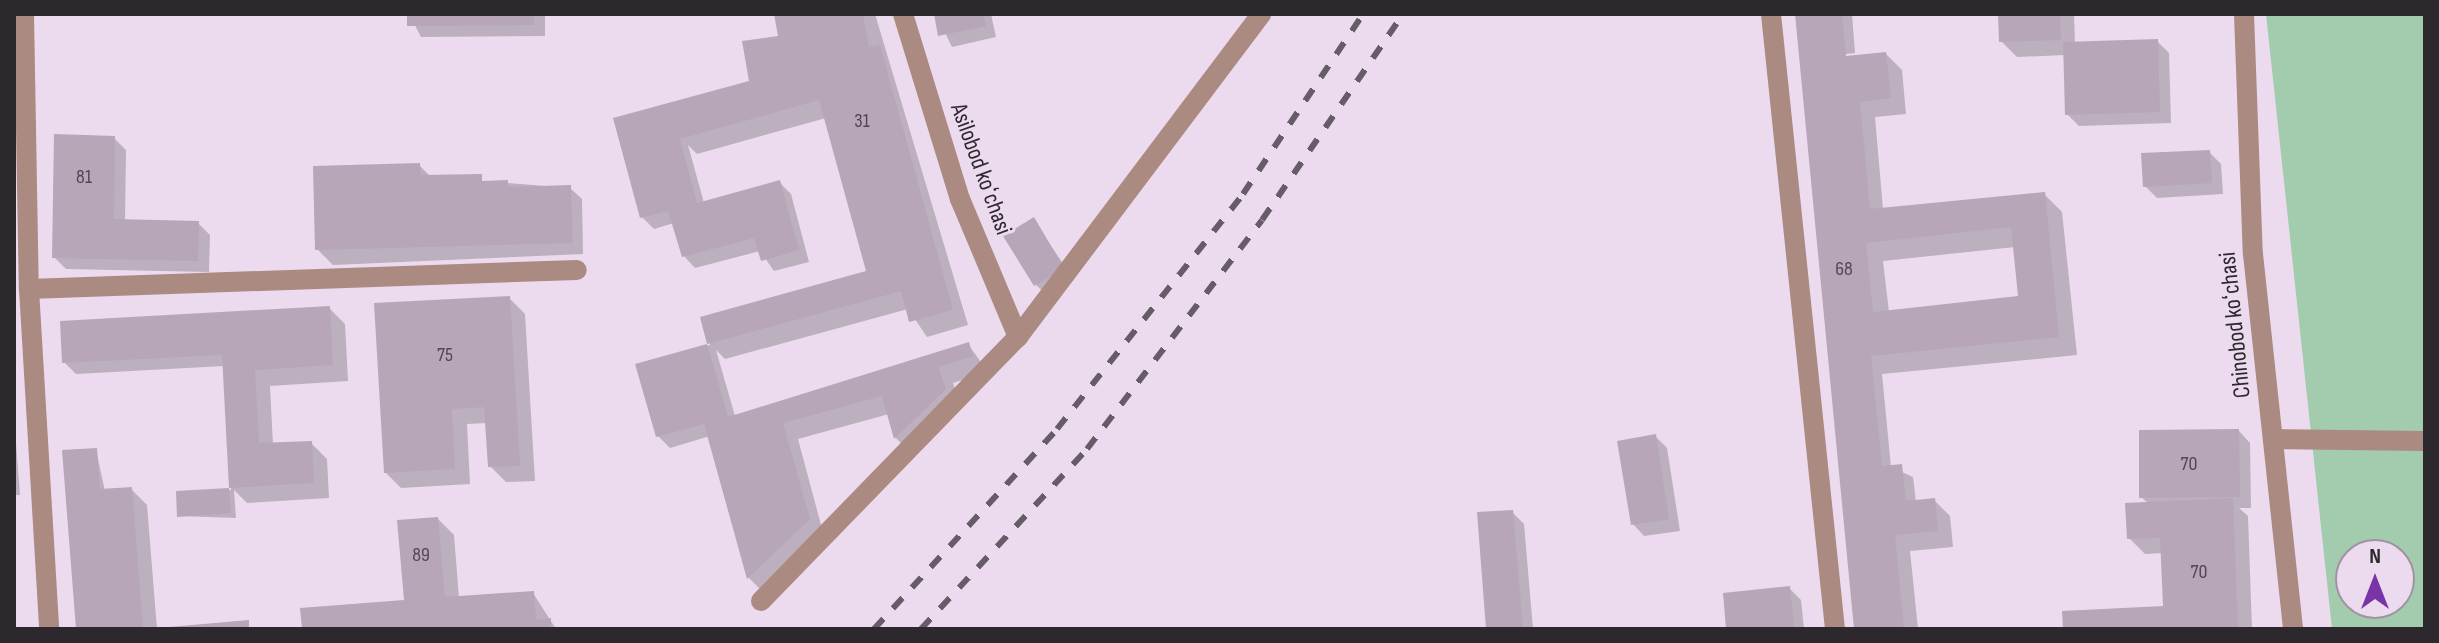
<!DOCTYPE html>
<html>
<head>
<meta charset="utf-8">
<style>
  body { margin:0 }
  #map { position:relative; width:2439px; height:643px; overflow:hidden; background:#ecdbee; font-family:"Sofia Sans Condensed",sans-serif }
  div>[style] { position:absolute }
  .green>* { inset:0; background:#a2ccad }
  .shadow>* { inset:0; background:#0003 }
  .building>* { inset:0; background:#b7a6b8 }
  .service>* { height:20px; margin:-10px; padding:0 10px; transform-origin:10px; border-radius:10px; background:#ab8a82 }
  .minor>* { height:20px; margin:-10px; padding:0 10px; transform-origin:10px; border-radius:10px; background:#ab8a82 }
  .rail>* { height:6px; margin-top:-3px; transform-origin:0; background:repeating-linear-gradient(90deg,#665c67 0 14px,transparent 0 28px) }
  span { translate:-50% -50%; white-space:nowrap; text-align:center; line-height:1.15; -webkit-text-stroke:6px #ecdbee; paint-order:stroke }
  .number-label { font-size:20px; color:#504750 }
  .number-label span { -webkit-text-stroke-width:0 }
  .street-label { font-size:24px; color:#2d272e }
  .frame { position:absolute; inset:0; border:16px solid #2d272e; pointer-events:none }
  .north { position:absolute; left:2335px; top:539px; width:80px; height:80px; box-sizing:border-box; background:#ecdbee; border:2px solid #a093a1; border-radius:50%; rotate:0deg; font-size:22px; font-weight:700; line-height:32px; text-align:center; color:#2d272e }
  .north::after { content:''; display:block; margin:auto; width:28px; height:36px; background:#7934a8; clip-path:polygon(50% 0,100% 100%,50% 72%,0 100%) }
</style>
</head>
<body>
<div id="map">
  <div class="green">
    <i style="clip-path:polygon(evenodd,2266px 14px,2425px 14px,2425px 629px,2332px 629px,2266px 14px,2351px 555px,2399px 555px,2399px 603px,2351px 603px,2351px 555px)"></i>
  </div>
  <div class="shadow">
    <i style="clip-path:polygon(409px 14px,545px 14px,545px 36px,421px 37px)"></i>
    <i style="clip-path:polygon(776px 14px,875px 14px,968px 325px,927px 337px,908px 309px,725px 359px,716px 350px,735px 416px,968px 344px,988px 372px,953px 383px,961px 406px,911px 454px,896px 438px,889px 414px,798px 439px,824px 536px,764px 593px,749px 578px,710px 436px,670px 448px,658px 436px,638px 365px,710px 345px,702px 318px,868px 272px,826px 118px,697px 154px,688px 145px,704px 203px,779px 182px,791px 194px,809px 262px,774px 271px,760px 251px,695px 268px,684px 256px,674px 223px,654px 229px,642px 217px,615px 119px,751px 82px,780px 37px)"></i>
    <i style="clip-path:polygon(936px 14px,991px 14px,996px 37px,952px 47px)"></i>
    <i style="clip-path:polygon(evenodd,1797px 14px,1852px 14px,1855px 53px,1809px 58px,1886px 54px,1902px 70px,1906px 114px,1875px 117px,1883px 209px,2044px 194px,2062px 212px,2077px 355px,1882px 374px,1891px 467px,1913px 477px,1916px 502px,1934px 500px,1950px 516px,1953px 547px,1910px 551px,1918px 629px,1856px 629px,1797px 14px,2015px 247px,2021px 298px,1889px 312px,1883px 261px,2015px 247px)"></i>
    <i style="clip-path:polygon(2000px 14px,2074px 14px,2075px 44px,2157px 41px,2169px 53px,2171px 123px,2079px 126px,2067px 114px,2065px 55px,2017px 57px,2001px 41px)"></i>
    <i style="clip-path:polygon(114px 138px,126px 150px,125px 221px,198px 223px,210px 235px,209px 272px,66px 269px,54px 257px)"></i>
    <i style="clip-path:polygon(2209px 152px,2221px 164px,2223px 194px,2157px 198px,2145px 186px)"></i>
    <i style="clip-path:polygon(419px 165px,431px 177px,570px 188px,582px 199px,583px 254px,333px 265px,317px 249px)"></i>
    <i style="clip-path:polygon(1033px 219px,1074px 280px,1048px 296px,1036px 285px)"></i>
    <i style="clip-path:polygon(509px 298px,525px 314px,535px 481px,506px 482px,490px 466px,487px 423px,467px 424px,470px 484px,401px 488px,386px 473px)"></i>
    <i style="clip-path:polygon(329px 308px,345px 324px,348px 381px,270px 386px,273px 445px,311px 443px,327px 459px,329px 498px,247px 503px,234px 490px,236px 518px,179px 516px,178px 493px,231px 490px,224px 366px,76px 374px,64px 362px)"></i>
    <i style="clip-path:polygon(14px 417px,20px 495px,14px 495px)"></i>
    <i style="clip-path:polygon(2239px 431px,2250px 443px,2251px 508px,2239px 508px,2248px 516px,2252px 629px,2065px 629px,2165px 608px,2163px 553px,2145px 554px,2129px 538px,2149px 504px,2141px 497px)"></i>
    <i style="clip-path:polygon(1655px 436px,1667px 448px,1680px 531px,1644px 536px,1633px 524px)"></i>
    <i style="clip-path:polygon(96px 450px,105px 491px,131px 489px,147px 505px,157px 629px,78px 629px)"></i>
    <i style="clip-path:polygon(1512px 512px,1524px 524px,1533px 629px,1488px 629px)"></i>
    <i style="clip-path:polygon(438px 519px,454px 535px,459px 598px,533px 593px,556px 629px,304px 629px,406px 605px)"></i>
    <i style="clip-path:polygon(1789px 588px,1801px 600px,1804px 629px,1728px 629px,1725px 594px)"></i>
  </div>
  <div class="building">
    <i style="clip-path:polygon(407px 14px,534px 14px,534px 25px,407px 26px)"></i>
    <i style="clip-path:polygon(774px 14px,863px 14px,869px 47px,880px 45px,953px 310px,909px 322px,901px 291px,707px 344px,700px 317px,866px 271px,819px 100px,680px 139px,697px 203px,780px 180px,799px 250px,761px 261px,754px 238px,682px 257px,668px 211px,640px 218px,613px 118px,749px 81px,742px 41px,778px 36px)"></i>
    <i style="clip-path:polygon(934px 14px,983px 14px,986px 26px,938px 36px)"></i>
    <i style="clip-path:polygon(evenodd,1795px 14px,1842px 14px,1846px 56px,1886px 52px,1891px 98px,1860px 102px,1870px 209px,2045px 192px,2059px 337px,1871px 356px,1882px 466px,1902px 464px,1906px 501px,1935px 498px,1938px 531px,1895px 535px,1904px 629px,1854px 629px,1795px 14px,2011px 227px,2018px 296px,1873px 312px,1866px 243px,2011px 227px)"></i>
    <i style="clip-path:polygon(1998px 14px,2060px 14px,2061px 40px,1999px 42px)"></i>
    <i style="clip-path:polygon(2158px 39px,2160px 112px,2065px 115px,2063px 42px)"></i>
    <i style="clip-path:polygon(54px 134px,115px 136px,114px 219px,199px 221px,198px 261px,52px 258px)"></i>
    <i style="clip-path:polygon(2210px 150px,2212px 183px,2143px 187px,2141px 153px)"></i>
    <i style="clip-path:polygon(420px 163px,421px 175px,482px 174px,482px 181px,508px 180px,508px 187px,571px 185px,573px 243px,315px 250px,313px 166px)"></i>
    <i style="clip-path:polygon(1034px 217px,1064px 268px,1034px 286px,1003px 236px)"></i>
    <i style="clip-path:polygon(510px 296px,520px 466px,488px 467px,484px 407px,452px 409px,455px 469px,384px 473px,374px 303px)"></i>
    <i style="clip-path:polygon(330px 306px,333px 365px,255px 370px,259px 443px,312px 441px,314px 483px,229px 488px,222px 355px,62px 363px,60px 321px)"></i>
    <i style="clip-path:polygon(969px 342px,973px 356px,938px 367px,946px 389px,894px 439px,882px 396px,783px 423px,810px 519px,747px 579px,704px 424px,656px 437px,635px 364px,707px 344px,728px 417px)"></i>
    <i style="clip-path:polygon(2239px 429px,2240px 497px,2139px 498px,2139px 430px)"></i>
    <i style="clip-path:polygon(1656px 434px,1669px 519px,1631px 525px,1617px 441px)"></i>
    <i style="clip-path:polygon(97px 448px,100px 489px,132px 487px,143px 629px,76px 629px,62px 450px)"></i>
    <i style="clip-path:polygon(229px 488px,231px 513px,177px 517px,176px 491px)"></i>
    <i style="clip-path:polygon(2233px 498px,2238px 629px,2063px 629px,2062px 611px,2163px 606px,2160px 538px,2127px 539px,2125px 503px)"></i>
    <i style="clip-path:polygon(1513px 510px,1523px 629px,1486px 629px,1477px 512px)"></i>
    <i style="clip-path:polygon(438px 517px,445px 597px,534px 591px,536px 620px,551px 618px,551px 629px,302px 629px,300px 608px,404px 600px,397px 520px)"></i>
    <i style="clip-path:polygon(1790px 586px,1794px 627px,1726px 629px,1723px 593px)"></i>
    <i style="clip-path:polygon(249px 620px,249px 629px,170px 629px,169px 627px)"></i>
  </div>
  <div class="service">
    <i style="left:2273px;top:439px;width:152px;rotate:0.8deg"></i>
    <i style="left:761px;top:601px;width:368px;rotate:-45.8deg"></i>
    <i style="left:1018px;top:337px;width:404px;rotate:-53deg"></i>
  </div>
  <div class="minor">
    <i style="left:24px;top:14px;width:275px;rotate:89deg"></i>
    <i style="left:29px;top:289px;width:341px;rotate:86.6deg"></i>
    <i style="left:903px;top:14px;width:194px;rotate:72.9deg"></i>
    <i style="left:960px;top:199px;width:150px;rotate:67.2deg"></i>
    <i style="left:1771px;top:14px;width:618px;rotate:84.06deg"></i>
    <i style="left:2244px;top:14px;width:240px;rotate:87.9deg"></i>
    <i style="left:2253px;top:254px;width:377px;rotate:83.9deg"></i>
    <i style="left:29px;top:289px;width:548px;rotate:-1.99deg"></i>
  </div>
  <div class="rail">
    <i style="left:874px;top:629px;width:271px;rotate:-47.5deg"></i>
    <i style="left:1057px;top:429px;width:300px;rotate:-51.6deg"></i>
    <i style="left:1243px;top:194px;width:216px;rotate:-56.3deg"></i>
    <i style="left:921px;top:629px;width:245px;rotate:-47.3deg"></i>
    <i style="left:1087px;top:449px;width:288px;rotate:-52.6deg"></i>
    <i style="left:1262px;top:220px;width:250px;rotate:-55.6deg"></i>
  </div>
  <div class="number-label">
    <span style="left:862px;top:121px">31</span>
    <span style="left:84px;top:177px">81</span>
    <span style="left:1844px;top:269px">68</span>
    <span style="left:445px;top:355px">75</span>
    <span style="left:2189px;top:464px">70</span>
    <span style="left:421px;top:555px">89</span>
    <span style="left:2199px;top:572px">70</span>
  </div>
  <div class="street-label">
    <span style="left:981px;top:169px;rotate:70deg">Asilobod koʻchasi</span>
    <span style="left:2235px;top:325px;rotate:-96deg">Chinobod koʻchasi</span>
  </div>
  <div class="frame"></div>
  <div class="north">N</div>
</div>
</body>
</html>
